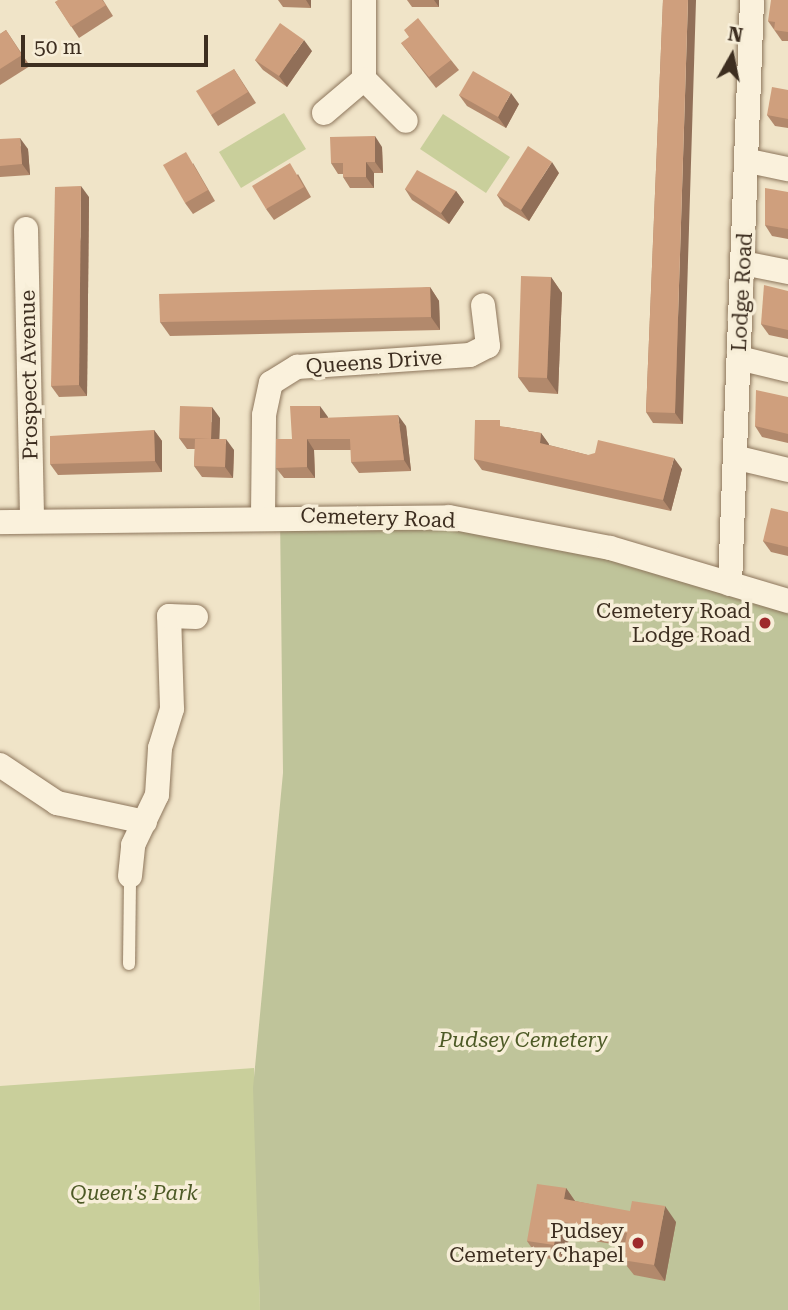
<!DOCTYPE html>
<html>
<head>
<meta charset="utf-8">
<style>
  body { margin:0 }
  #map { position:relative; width:788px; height:1310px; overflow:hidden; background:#f0e4c8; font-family:"Roboto Serif",serif }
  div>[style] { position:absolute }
  .green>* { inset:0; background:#c9cf9b }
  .cemetery>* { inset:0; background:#bfc49a }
  .roads { filter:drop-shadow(0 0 2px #8d765c) drop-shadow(0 0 2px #8d765c) }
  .service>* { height:12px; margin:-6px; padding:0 6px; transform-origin:6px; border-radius:6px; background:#faf1dc }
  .minor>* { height:24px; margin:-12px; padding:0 12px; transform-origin:12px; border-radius:12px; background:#faf1dc }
  .wall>* { inset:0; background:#b2896c }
  .shaded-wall>* { inset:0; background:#916f58 }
  .building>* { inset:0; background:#cf9f7d }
  .dots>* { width:19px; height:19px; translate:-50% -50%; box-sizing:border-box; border:4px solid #f7eed8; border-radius:50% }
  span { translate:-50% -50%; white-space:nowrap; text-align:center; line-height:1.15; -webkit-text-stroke:7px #f7eed8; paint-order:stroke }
  .street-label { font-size:21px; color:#3d2e20 }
  .poi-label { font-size:21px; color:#3d2e20 }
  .right { translate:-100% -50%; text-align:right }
  .park-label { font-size:21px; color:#4d5a26; font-style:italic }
  .north { position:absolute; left:697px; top:21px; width:70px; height:70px; -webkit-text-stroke:5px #f7eed8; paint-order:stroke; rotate:9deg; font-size:19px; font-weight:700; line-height:28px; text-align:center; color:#3d2e20 }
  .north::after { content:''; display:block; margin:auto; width:24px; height:32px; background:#3d2e20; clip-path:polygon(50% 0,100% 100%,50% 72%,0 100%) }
  .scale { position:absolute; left:21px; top:35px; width:187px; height:32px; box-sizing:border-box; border:4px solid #3d2e20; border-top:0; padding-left:9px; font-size:21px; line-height:24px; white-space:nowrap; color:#3d2e20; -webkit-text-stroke:5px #f7eed8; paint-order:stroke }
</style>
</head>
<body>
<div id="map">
  <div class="green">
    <i style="clip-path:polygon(284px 113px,306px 149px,241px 188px,219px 152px)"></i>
    <i style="clip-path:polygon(443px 114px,510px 157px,486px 193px,420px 149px)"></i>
    <i style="clip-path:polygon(254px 1068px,260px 1310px,0 1310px,0 1086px)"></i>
  </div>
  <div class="cemetery">
    <i style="clip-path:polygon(280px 515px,449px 517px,788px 601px,788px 1310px,260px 1310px,253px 1088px,283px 773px)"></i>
  </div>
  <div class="roads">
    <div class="service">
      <i style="left:129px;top:964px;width:88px;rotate:-89.3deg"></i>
    </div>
    <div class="minor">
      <i style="left:364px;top:0;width:79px;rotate:90deg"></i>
      <i style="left:364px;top:79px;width:59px;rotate:45deg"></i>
      <i style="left:324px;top:113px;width:52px;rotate:-40.4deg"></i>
      <i style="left:749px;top:161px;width:40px;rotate:12deg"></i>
      <i style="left:26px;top:229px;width:291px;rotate:88.8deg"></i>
      <i style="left:743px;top:263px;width:46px;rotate:11.3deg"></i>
      <i style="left:739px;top:358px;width:50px;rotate:13.8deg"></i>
      <i style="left:738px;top:458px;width:51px;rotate:13.5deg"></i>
      <i style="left:263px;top:516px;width:101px;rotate:-89.4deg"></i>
      <i style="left:264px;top:415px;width:33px;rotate:-78deg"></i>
      <i style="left:271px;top:383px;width:31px;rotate:-32deg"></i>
      <i style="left:297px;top:367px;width:173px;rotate:-4deg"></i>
      <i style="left:470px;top:355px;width:20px;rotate:-27deg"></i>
      <i style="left:488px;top:346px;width:41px;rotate:-97deg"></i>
      <i style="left:0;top:522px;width:449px;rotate:-0.6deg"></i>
      <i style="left:449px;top:517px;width:164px;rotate:10.9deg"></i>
      <i style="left:610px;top:548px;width:186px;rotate:16.6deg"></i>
      <i style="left:730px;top:584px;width:584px;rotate:-87.84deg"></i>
      <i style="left:0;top:765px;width:69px;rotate:33.7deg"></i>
      <i style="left:57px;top:803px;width:90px;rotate:12.2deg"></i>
      <i style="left:130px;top:876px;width:31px;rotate:-84deg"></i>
      <i style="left:133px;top:845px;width:55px;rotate:-64.4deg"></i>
      <i style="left:157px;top:795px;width:47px;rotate:-86.3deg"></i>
      <i style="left:160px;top:748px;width:41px;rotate:-72.9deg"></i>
      <i style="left:172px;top:709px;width:93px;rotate:-91.8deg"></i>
      <i style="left:169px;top:616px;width:27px;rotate:2deg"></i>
    </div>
  </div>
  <div class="wall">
    <i style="clip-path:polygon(103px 0,113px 16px,79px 38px,55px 2px)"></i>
    <i style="clip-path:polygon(278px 0,311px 0,311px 8px,283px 7px)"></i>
    <i style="clip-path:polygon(407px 0,439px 0,439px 7px,412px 7px)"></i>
    <i style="clip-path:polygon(663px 0,683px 424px,653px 423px,646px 412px)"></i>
    <i style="clip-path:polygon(788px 0,788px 41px,782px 41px,768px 21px)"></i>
    <i style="clip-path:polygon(6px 30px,30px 66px,0 85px,0 34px)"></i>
    <i style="clip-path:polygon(401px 43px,451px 60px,459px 70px,436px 88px)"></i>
    <i style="clip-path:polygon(312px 51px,287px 87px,263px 70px,255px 60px)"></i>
    <i style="clip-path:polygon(234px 69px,256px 103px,218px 126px,211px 115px)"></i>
    <i style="clip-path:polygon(788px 90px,788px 128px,775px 126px,767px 115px)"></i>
    <i style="clip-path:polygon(459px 95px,519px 104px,506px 128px,467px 106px)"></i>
    <i style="clip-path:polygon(0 139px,28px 149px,30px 175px,0 177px)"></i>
    <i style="clip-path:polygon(382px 147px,383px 173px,374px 173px,374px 188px,350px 188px,343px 177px,343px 174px,338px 174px,331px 163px)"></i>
    <i style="clip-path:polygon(193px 163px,215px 201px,193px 214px,185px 203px)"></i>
    <i style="clip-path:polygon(559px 173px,529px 221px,504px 206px,497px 195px)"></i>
    <i style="clip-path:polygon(298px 174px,311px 197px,274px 220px,266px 209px)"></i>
    <i style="clip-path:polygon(405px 189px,456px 191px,464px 202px,449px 224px,412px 200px)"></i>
    <i style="clip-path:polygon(788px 192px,788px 239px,772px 236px,765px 225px)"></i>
    <i style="clip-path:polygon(89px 197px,87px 396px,59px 397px,51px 386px)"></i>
    <i style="clip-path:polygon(551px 277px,562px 293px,558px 394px,529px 392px,518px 377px)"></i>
    <i style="clip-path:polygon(430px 287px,439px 301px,440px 330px,170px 336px,160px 322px)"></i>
    <i style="clip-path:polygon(788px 291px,788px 339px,769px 335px,761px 324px)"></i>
    <i style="clip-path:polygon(788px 397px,788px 443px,762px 437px,755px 426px)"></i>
    <i style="clip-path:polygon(328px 417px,328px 418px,406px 426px,411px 471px,359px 473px,351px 462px,351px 450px,314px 450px,315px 478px,284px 478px,276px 468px,292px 439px)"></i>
    <i style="clip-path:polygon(220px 418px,219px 439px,234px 450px,233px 478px,202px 477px,194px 466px,195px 449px,187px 449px,179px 438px)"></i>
    <i style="clip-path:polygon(506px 427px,541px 433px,549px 445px,588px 455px,682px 469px,671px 511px,482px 470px,474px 459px)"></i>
    <i style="clip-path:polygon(154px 430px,162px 441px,162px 472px,58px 475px,50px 464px)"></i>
    <i style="clip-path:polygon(788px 512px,788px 556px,771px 552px,763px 541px)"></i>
    <i style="clip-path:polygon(566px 1188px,575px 1201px,676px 1222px,665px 1281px,634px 1275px,622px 1260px,625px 1246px,569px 1237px,565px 1261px,538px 1257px,527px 1241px)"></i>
  </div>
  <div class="shaded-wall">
    <i style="clip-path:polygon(306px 0,311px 0,311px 8px)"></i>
    <i style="clip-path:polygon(434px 0,439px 0,439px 7px)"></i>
    <i style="clip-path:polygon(688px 0,696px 0,683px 424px,675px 413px)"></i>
    <i style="clip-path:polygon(304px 40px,312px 51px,287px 87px,279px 76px)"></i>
    <i style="clip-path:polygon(511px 93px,519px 104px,506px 128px,498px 117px)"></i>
    <i style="clip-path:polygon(375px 136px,382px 147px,383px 173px,375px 162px)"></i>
    <i style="clip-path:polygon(20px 138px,28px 149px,30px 175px,22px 164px)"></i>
    <i style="clip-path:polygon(366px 162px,374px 173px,374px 188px,366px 177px)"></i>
    <i style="clip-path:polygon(552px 162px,559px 173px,529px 221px,521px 210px)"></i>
    <i style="clip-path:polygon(81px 186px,89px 197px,87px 396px,79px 385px)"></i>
    <i style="clip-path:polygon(456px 191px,464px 202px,449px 224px,441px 213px)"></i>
    <i style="clip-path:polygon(551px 277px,562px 293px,558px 394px,547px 378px)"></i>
    <i style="clip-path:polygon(430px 287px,439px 301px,440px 330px,431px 317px)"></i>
    <i style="clip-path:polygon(320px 406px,328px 417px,328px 429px,320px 418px)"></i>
    <i style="clip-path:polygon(212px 407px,220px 418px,219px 450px,211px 439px)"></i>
    <i style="clip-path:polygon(398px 415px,406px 426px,411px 471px,404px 460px)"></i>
    <i style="clip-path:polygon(154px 430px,162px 441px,162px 472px,155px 461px)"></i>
    <i style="clip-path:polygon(541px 433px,549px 444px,547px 454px,540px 443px)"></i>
    <i style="clip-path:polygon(226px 439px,234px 450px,233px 478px,225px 467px)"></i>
    <i style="clip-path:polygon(307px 439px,314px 450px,315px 478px,307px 467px)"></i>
    <i style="clip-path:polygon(674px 458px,682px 469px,671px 511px,663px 500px)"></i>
    <i style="clip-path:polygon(566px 1188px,577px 1204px,564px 1199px)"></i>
    <i style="clip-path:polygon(665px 1206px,676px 1222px,665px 1281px,654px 1265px)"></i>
    <i style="clip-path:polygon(558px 1221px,569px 1237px,565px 1261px,554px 1245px)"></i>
  </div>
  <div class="building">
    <i style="clip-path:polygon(58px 0,102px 0,106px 5px,71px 27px,55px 2px)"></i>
    <i style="clip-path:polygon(663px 0,688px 0,675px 413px,646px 412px)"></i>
    <i style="clip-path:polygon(771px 0,788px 0,788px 32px,774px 30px,775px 22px,768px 21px)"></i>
    <i style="clip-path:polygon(418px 18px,451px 60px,429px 77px,401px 43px,409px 37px,404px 30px)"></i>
    <i style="clip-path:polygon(280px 23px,304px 40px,279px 76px,255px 60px)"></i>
    <i style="clip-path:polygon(6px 30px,22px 55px,0 69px,0 34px)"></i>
    <i style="clip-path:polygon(234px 69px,248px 92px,211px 115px,196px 91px)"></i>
    <i style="clip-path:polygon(473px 71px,511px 93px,498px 117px,459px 95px)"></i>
    <i style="clip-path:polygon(772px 87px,788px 90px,788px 119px,767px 115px)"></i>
    <i style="clip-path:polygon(375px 136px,375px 162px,366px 162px,366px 177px,343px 177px,343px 163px,331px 163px,330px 137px)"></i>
    <i style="clip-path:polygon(20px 138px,22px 164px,0 166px,0 139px)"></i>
    <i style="clip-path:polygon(528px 146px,552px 162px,521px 210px,497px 195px)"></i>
    <i style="clip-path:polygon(186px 152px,208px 190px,185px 203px,163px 165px)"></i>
    <i style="clip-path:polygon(290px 163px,304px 187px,266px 209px,252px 186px)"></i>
    <i style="clip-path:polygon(417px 170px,456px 191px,441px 213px,405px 189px)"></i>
    <i style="clip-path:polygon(81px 186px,79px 385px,51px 386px,55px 187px)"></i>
    <i style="clip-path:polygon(765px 188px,788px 192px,788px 229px,765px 225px)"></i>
    <i style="clip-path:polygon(521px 276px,551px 277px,547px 378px,518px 377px)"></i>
    <i style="clip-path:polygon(764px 285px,788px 291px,788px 330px,761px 324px)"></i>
    <i style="clip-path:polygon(430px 287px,431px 317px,160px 322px,159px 294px)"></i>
    <i style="clip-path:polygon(756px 390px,788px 397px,788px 434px,755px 426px)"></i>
    <i style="clip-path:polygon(180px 406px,212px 407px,211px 439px,179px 438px)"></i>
    <i style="clip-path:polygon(290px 406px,320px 406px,320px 418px,398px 415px,404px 460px,351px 462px,350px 439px,307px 439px,307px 467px,276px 468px,276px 439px,292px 439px)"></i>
    <i style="clip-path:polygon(475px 420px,500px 420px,500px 426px,541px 433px,540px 443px,588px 455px,595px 453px,598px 440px,674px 458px,663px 500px,474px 459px)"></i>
    <i style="clip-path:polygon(154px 430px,155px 461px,50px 464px,50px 436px)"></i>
    <i style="clip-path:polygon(195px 439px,226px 439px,225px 467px,194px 466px)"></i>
    <i style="clip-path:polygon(771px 508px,788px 512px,788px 547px,763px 541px)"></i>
    <i style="clip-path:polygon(537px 1184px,566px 1188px,564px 1199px,630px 1211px,632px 1201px,665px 1206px,654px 1265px,622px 1260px,627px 1233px,558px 1221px,554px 1245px,527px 1241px)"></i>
  </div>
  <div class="dots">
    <i style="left:765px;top:623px;background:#9e2a2b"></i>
    <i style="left:638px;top:1243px;background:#9e2a2b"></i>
  </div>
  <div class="street-label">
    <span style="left:742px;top:292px;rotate:-87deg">Lodge Road</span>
    <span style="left:374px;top:362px;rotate:-4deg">Queens Drive</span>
    <span style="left:29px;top:375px;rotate:-91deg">Prospect Avenue</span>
    <span style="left:378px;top:518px;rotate:2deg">Cemetery Road</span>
  </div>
  <div class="poi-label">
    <span class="right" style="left:751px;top:623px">Cemetery Road<br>Lodge Road</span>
    <span class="right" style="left:624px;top:1243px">Pudsey<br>Cemetery Chapel</span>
  </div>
  <div class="park-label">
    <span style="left:523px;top:1040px">Pudsey Cemetery</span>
    <span style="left:134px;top:1193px">Queen's Park</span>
  </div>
  <div class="north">N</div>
  <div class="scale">50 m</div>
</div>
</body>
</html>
